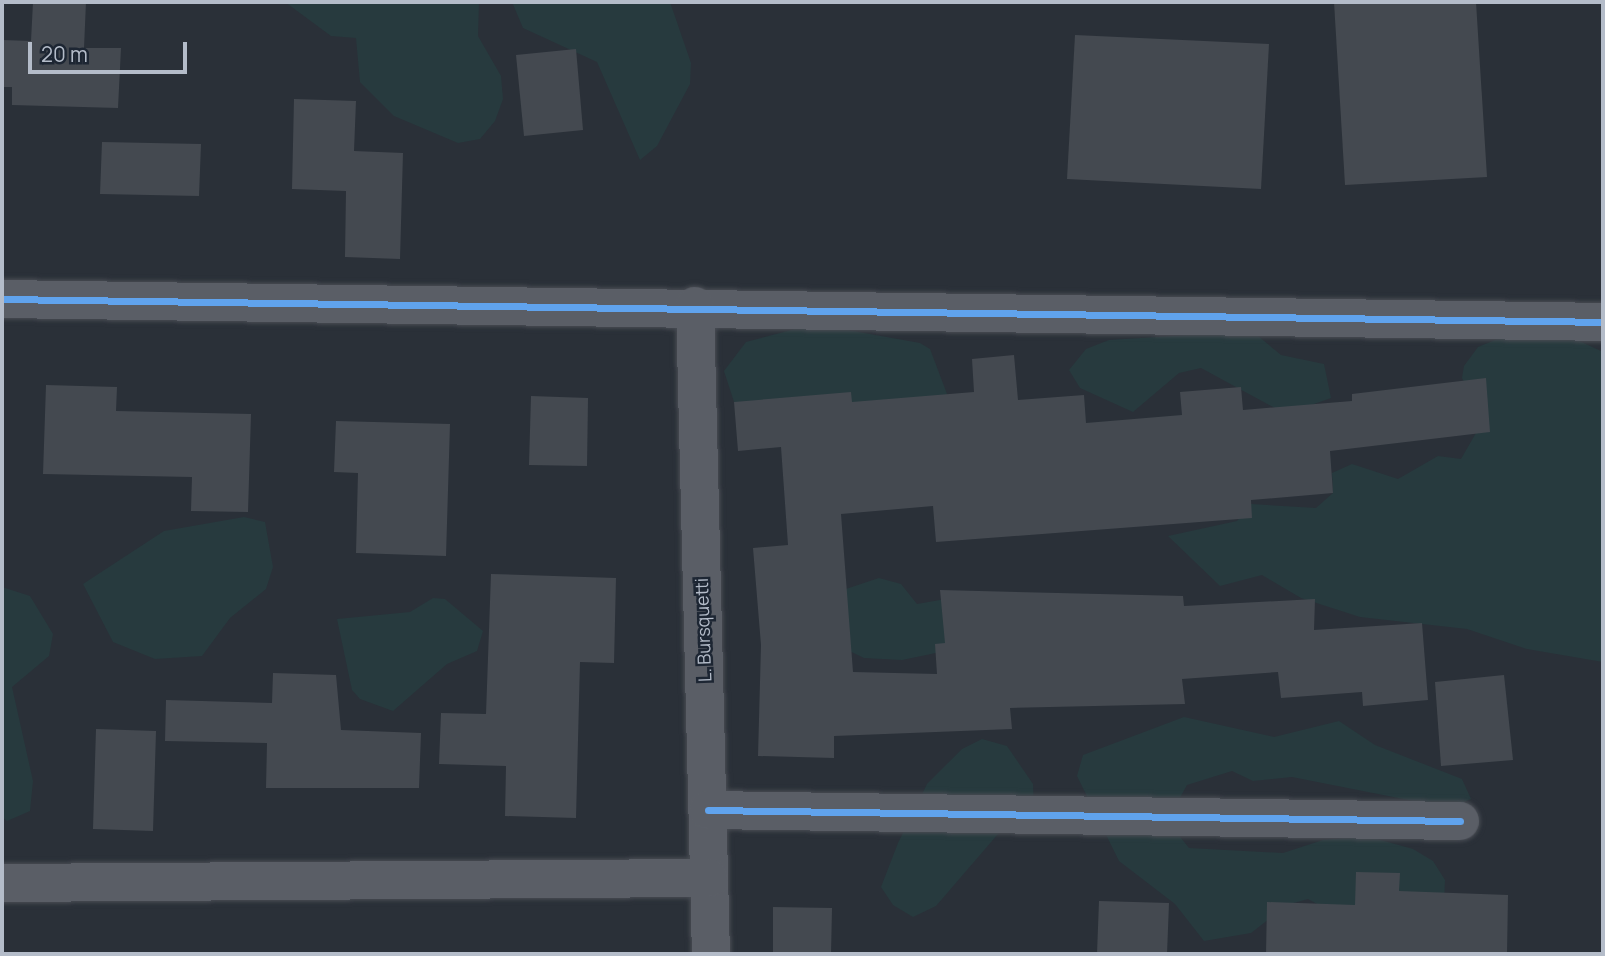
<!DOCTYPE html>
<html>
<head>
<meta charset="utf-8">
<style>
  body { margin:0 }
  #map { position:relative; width:1605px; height:956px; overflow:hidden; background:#2a3038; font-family:Manrope,sans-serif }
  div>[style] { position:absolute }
  .green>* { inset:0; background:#273a3e }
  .building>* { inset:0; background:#444950 }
  .roads { filter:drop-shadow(0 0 2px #484c53) drop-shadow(0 0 2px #484c53) }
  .minor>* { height:38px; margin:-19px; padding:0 19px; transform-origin:19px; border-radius:19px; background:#5a5e66 }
  .cycleway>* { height:7px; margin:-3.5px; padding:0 3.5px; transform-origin:3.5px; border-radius:3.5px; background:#60a3ed }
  span { translate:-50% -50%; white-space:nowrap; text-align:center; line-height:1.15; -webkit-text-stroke:5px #1d2633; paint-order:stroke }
  .street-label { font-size:18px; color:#b4bcc9 }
  .frame { position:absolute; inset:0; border:4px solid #b4bcc9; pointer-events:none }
  .scale { position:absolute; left:28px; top:42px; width:159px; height:32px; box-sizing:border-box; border:4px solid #b4bcc9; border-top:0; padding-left:9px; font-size:21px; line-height:24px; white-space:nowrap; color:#b4bcc9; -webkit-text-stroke:5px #1d2633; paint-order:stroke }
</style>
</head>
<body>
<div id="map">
  <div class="green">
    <i style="clip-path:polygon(285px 2px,479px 2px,478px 36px,501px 76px,503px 99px,495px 121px,480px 139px,458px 143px,394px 116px,360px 82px,356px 38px,331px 36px)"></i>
    <i style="clip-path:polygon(512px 2px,670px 2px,691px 63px,690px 84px,657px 146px,640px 160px,597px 62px,523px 28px)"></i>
    <i style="clip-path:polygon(814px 324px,920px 343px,930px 349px,947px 394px,941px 404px,746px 407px,734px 402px,724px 371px,746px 342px)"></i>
    <i style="clip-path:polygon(1252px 331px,1281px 355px,1324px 364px,1331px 398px,1286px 414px,1201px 368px,1179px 373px,1133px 412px,1080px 388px,1069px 370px,1086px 349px,1109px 340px)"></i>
    <i style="clip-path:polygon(1500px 338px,1573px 338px,1603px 352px,1603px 662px,1527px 649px,1467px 629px,1360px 617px,1301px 598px,1262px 575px,1220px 586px,1168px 536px,1237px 521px,1251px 504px,1316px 508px,1333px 493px,1332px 473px,1352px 464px,1398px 479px,1438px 456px,1461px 459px,1484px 419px,1462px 378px,1464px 366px,1478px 347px)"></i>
    <i style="clip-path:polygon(244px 517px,265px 522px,273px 567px,266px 589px,230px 618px,202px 656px,155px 659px,113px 642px,83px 584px,164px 531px)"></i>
    <i style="clip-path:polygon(879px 578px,901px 584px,917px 604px,963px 596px,955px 649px,902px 660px,864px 658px,833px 643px,843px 590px)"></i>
    <i style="clip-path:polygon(2px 587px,30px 596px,53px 634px,49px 656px,12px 687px,33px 781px,30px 811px,7px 821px,2px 817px)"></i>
    <i style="clip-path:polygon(433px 598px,445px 599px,483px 631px,477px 651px,447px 664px,393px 711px,360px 699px,352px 690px,337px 619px,410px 612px)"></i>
    <i style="clip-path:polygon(1184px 717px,1274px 737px,1339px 721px,1375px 745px,1462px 779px,1471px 799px,1449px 808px,1292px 777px,1253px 781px,1232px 771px,1187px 785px,1176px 805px,1173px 828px,1189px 848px,1283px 853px,1323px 840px,1366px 836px,1413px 849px,1433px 861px,1445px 880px,1444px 903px,1328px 910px,1308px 899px,1287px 905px,1251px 933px,1204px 941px,1175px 904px,1119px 861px,1077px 776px,1083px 755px)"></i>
    <i style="clip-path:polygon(982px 739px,1007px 746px,1033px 784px,1034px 807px,998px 834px,936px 906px,913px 917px,893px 905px,881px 887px,898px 843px,927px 784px,962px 749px)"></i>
  </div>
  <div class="building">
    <i style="clip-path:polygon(33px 2px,86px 2px,84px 48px,121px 48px,118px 108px,12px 105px,12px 87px,2px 87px,2px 40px,31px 41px)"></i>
    <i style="clip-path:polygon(1334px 2px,1476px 2px,1487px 177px,1345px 185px)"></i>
    <i style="clip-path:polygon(1075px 35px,1269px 44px,1261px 189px,1067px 179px)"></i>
    <i style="clip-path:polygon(576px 49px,583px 130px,524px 136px,516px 55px)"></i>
    <i style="clip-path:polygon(294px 99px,356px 101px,354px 151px,403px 153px,400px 259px,345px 257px,346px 191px,292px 189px)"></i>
    <i style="clip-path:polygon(102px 142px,201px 144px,199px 196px,100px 194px)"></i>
    <i style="clip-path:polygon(1014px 355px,1018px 400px,1084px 395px,1086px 423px,1182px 415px,1180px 392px,1241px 387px,1243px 410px,1352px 401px,1352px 394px,1486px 378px,1490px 432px,1330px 451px,1333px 493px,1251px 500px,1252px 518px,936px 542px,933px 506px,841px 514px,853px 672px,937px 674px,935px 644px,945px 643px,940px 590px,1183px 596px,1184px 606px,1315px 599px,1314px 630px,1422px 623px,1428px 700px,1363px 706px,1362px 692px,1281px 698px,1278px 672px,1182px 679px,1185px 704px,1010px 708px,1012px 729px,834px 736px,834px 758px,758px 756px,761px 645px,753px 548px,788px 545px,781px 447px,738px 451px,734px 402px,851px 392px,852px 402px,974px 392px,972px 359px)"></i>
    <i style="clip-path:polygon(46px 385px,117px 387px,116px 411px,251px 414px,248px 512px,191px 511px,192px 477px,43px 474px)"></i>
    <i style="clip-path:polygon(531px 396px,588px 398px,587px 466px,529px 465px)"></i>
    <i style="clip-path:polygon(336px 421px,450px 424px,446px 556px,356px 553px,358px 473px,334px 472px)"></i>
    <i style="clip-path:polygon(491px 574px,616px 578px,614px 663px,580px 662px,576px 818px,505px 816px,506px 766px,439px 764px,441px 713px,486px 714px)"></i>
    <i style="clip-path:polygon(273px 673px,336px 675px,341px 730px,421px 733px,419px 788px,266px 788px,267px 743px,165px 741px,166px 700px,272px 703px)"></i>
    <i style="clip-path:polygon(1504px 675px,1513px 760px,1441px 766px,1435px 682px)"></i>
    <i style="clip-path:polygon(96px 729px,156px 731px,153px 831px,93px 829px)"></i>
    <i style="clip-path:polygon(1356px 872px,1400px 873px,1399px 891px,1508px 895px,1507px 954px,1266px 954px,1267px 902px,1355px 905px)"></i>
    <i style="clip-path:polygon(1099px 901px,1169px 903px,1167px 954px,1097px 954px)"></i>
    <i style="clip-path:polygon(773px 907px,832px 908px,831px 954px,773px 954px)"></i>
  </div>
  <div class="roads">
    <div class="minor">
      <i style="left:2px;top:299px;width:1601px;rotate:0.82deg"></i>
      <i style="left:695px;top:306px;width:648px;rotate:88.59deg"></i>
      <i style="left:708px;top:810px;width:752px;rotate:0.84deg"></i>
      <i style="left:2px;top:883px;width:707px;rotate:-0.41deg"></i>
    </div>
  </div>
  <div class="cycleway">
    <i style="left:2px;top:299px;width:1601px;rotate:0.82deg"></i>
    <i style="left:708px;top:810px;width:752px;rotate:0.84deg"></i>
  </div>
  <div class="street-label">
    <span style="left:703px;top:630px;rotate:-92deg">L. Bursquetti</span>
  </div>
  <div class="frame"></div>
  <div class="scale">20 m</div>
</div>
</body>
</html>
